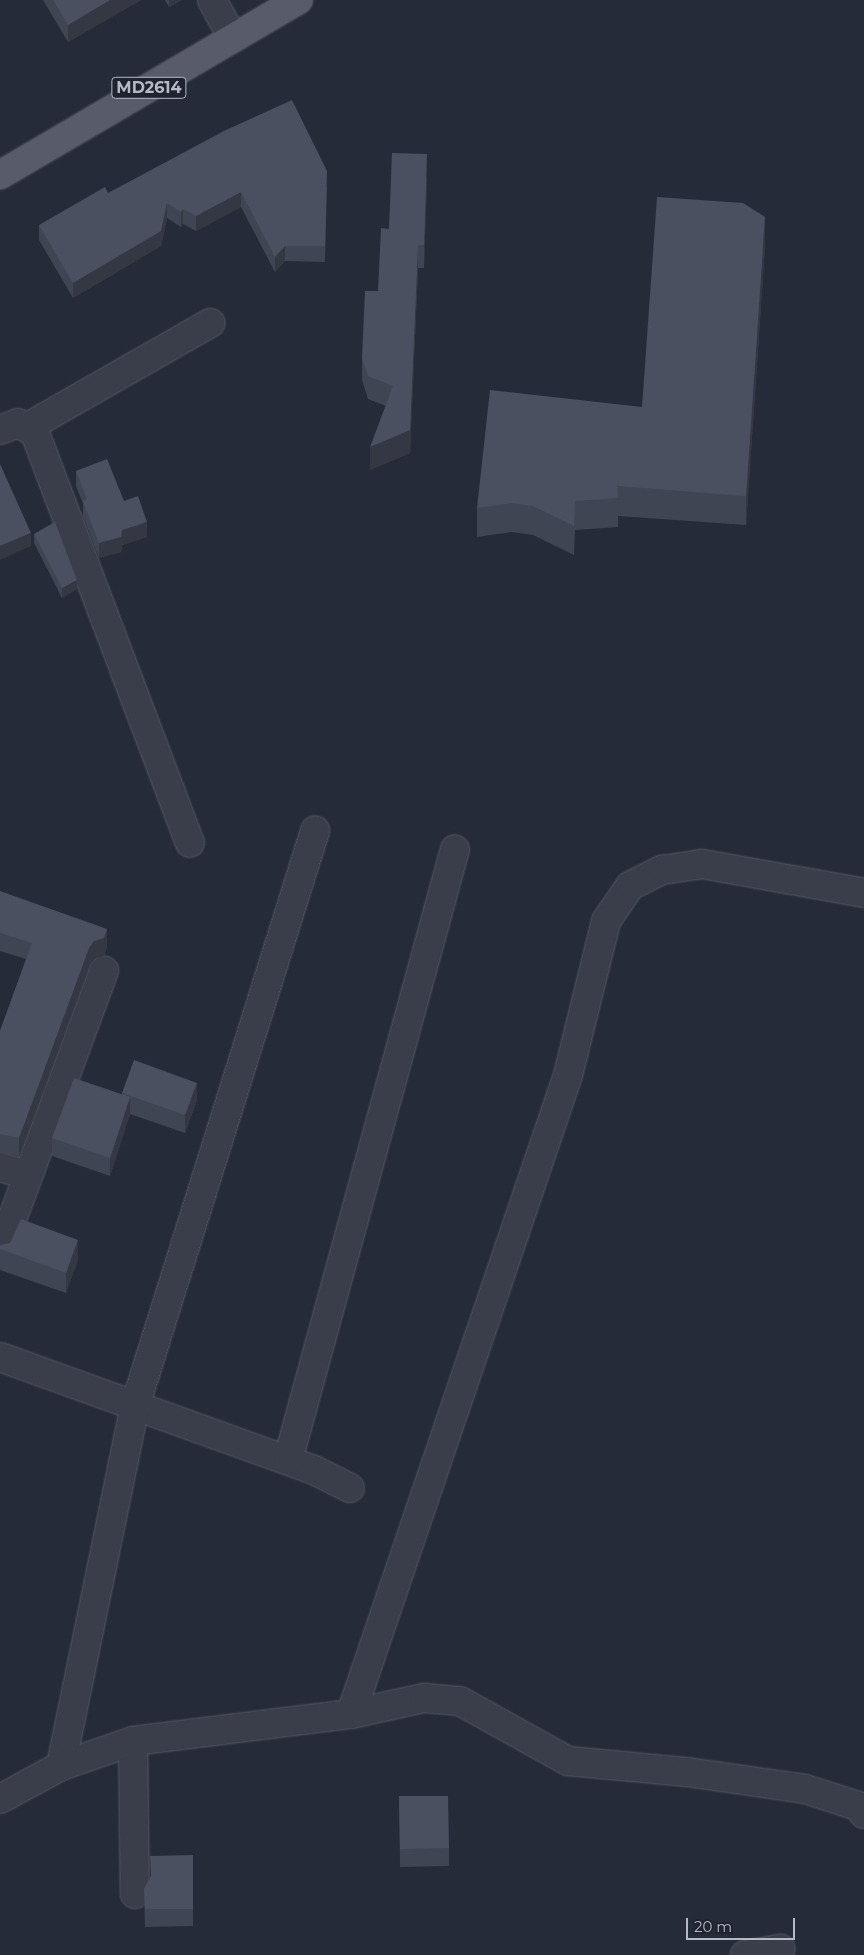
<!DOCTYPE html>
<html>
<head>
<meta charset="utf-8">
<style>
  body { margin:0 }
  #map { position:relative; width:864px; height:1955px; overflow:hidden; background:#262b39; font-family:Montserrat,sans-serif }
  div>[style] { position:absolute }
  .roads { filter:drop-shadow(0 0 1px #555965) drop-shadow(0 0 1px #555965) }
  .minor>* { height:28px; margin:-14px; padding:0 14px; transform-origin:14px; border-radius:14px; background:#393e4a }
  .major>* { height:28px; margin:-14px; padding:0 14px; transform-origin:14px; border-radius:14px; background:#585c6a }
  .wall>* { inset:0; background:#404553 }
  .shaded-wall>* { inset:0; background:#343843 }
  .building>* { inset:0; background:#4a5060 }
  span { translate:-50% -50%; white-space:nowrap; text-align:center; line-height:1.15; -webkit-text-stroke:4.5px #1f232f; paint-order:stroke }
  .shield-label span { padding:1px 4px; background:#1f232f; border:1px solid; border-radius:4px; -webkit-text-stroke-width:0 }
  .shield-label { font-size:16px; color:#b5b9c5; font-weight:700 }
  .scale { position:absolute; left:686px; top:1918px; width:109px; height:22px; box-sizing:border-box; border:2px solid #b5b9c5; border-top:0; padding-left:6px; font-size:15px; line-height:18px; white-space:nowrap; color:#b5b9c5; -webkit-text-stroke:4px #1f232f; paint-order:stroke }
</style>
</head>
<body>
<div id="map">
  <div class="roads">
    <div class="minor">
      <i style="left:212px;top:0;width:43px;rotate:61.1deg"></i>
      <i style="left:28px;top:427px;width:210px;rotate:-29.7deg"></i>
      <i style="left:0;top:430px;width:19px;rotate:-21deg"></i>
      <i style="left:18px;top:423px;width:20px;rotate:30deg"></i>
      <i style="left:35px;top:433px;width:438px;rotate:69.3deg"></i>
      <i style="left:0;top:1167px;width:29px;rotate:16deg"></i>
      <i style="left:0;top:1252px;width:300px;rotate:-69.7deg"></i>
      <i style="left:0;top:1357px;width:334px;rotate:19.8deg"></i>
      <i style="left:314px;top:1470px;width:40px;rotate:26.6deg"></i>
      <i style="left:288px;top:1460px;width:633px;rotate:-74.71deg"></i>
      <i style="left:351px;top:1714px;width:675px;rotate:-71.24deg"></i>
      <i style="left:568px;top:1075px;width:159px;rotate:-76.1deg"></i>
      <i style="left:606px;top:921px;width:42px;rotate:-55.6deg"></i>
      <i style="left:630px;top:886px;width:36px;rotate:-27deg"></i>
      <i style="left:662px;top:870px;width:40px;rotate:-8.5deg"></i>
      <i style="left:702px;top:864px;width:165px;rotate:10.1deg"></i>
      <i style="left:133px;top:1741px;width:153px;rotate:89.3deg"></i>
      <i style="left:61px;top:1766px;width:368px;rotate:-78.4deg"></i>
      <i style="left:135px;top:1406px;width:603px;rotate:-72.62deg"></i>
      <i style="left:0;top:1799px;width:69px;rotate:-28.4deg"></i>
      <i style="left:61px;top:1766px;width:76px;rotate:-19.1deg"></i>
      <i style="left:133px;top:1741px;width:220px;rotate:-7.1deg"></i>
      <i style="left:351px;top:1714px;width:75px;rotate:-12.4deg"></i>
      <i style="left:424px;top:1698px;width:36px;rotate:5deg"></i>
      <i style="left:460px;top:1701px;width:124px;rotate:29.1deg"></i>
      <i style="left:568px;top:1761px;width:120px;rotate:5.3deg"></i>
      <i style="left:687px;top:1772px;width:119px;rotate:8.2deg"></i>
      <i style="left:805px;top:1789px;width:56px;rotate:17.8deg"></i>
      <i style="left:858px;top:1806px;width:10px;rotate:53deg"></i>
      <i style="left:745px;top:1955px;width:36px;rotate:-10deg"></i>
    </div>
    <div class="major">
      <i style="left:0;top:175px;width:346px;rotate:-30.4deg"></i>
    </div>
  </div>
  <div class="wall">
    <i style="clip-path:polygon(43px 0,141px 0,68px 42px)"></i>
    <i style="clip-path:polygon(165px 0,182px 0,169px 7px)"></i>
    <i style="clip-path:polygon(427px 177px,424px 268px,418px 268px,410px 453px,370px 470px,386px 406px,368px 399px,362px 380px,362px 358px,378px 291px,389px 229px)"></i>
    <i style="clip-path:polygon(327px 187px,325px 262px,285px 261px,275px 272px,241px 207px,196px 231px,183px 224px,181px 227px,167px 218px,161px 246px,73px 298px,39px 240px,39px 225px,108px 193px)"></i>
    <i style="clip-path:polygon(765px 247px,746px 525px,618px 516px,618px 527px,575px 530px,574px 555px,533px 535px,511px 532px,477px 537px,477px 508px,642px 407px)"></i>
    <i style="clip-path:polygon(76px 471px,124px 501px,147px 537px,122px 545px,121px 552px,99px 558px,83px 516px,83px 504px,76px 486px)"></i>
    <i style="clip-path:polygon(34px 534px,77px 589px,62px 598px,34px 543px)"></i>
    <i style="clip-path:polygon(0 891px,107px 947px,104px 956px,94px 959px,89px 966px,19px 1156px,0 1152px,0 1031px,26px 959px,0 951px)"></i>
    <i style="clip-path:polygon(122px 1093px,197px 1100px,185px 1133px,130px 1114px,110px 1176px,52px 1156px,52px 1138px,122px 1094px)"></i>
    <i style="clip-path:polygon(0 1245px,78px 1260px,66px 1293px,0 1270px)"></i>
    <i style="clip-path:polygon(399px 1796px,449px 1848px,449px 1866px,400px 1867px)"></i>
    <i style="clip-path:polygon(193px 1855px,193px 1926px,145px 1927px,144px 1889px,150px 1877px)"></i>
  </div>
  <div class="shaded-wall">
    <i style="clip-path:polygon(110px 0,141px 0,68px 42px,68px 25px)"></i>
    <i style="clip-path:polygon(169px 0,182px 0,169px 7px)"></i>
    <i style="clip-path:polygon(427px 154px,427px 177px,424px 268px,424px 245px)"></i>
    <i style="clip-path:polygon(241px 192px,241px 207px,196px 231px,196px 216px)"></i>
    <i style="clip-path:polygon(167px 203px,167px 218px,161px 246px,73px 298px,73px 283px)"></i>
    <i style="clip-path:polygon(183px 209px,183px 224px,181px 227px,181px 212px)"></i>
    <i style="clip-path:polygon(765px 217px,765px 247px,746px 525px,746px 496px)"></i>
    <i style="clip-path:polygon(418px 245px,418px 268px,410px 453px,370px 470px,370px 447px,410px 430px)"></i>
    <i style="clip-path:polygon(285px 246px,285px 261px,275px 272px,275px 257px)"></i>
    <i style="clip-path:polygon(147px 522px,147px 537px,122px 545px,121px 552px,99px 558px,99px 543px,122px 530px)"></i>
    <i style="clip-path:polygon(31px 533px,31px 546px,0 560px,0 546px)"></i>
    <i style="clip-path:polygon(77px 580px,77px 589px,62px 598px,62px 588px)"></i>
    <i style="clip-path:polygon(107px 929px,107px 947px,104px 956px,94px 959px,89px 966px,19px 1156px,19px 1138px,89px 948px,94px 941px)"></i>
    <i style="clip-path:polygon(197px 1083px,197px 1100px,185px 1133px,185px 1115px)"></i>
    <i style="clip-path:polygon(130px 1097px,130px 1115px,110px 1176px,110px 1158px)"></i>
    <i style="clip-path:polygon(78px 1240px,78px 1260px,66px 1293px,66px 1273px)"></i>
  </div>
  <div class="building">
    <i style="clip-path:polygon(53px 0,110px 0,68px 25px)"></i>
    <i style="clip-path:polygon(292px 100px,327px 171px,325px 246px,285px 246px,275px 257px,241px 192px,196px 216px,183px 209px,181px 212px,167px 203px,161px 231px,73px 283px,39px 225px,105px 187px,108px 193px,224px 131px)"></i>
    <i style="clip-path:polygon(392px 153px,427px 154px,424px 245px,418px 245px,410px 430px,370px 447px,393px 386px,368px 376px,362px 358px,365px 291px,378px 291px,381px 228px,389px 229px)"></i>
    <i style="clip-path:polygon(657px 197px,743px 203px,765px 217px,746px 496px,617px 486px,618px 498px,575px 501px,574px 526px,533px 506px,511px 503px,477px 508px,490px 390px,642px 407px)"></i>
    <i style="clip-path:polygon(107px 459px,124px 501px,138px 496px,147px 522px,122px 530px,121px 537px,99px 543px,83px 501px,87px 499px,76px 471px)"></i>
    <i style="clip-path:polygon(0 464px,31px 533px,0 546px)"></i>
    <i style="clip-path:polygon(55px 522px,77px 580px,62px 588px,34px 534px)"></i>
    <i style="clip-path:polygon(0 891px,107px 929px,104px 938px,94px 941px,89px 948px,19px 1138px,0 1134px,0 1031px,32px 943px,0 933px)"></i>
    <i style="clip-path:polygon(134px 1060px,197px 1083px,185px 1115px,122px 1093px)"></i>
    <i style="clip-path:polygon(74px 1078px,130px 1097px,110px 1158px,52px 1138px)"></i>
    <i style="clip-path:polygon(21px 1219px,78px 1240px,66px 1273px,0 1249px,0 1245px,10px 1243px)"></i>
    <i style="clip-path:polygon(399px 1796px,448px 1796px,449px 1848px,400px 1849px)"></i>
    <i style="clip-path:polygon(193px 1855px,193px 1909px,145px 1909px,144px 1889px,151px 1876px,150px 1856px)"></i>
  </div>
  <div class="shield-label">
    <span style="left:149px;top:88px">MD2614</span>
  </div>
  <div class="scale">20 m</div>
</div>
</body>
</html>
